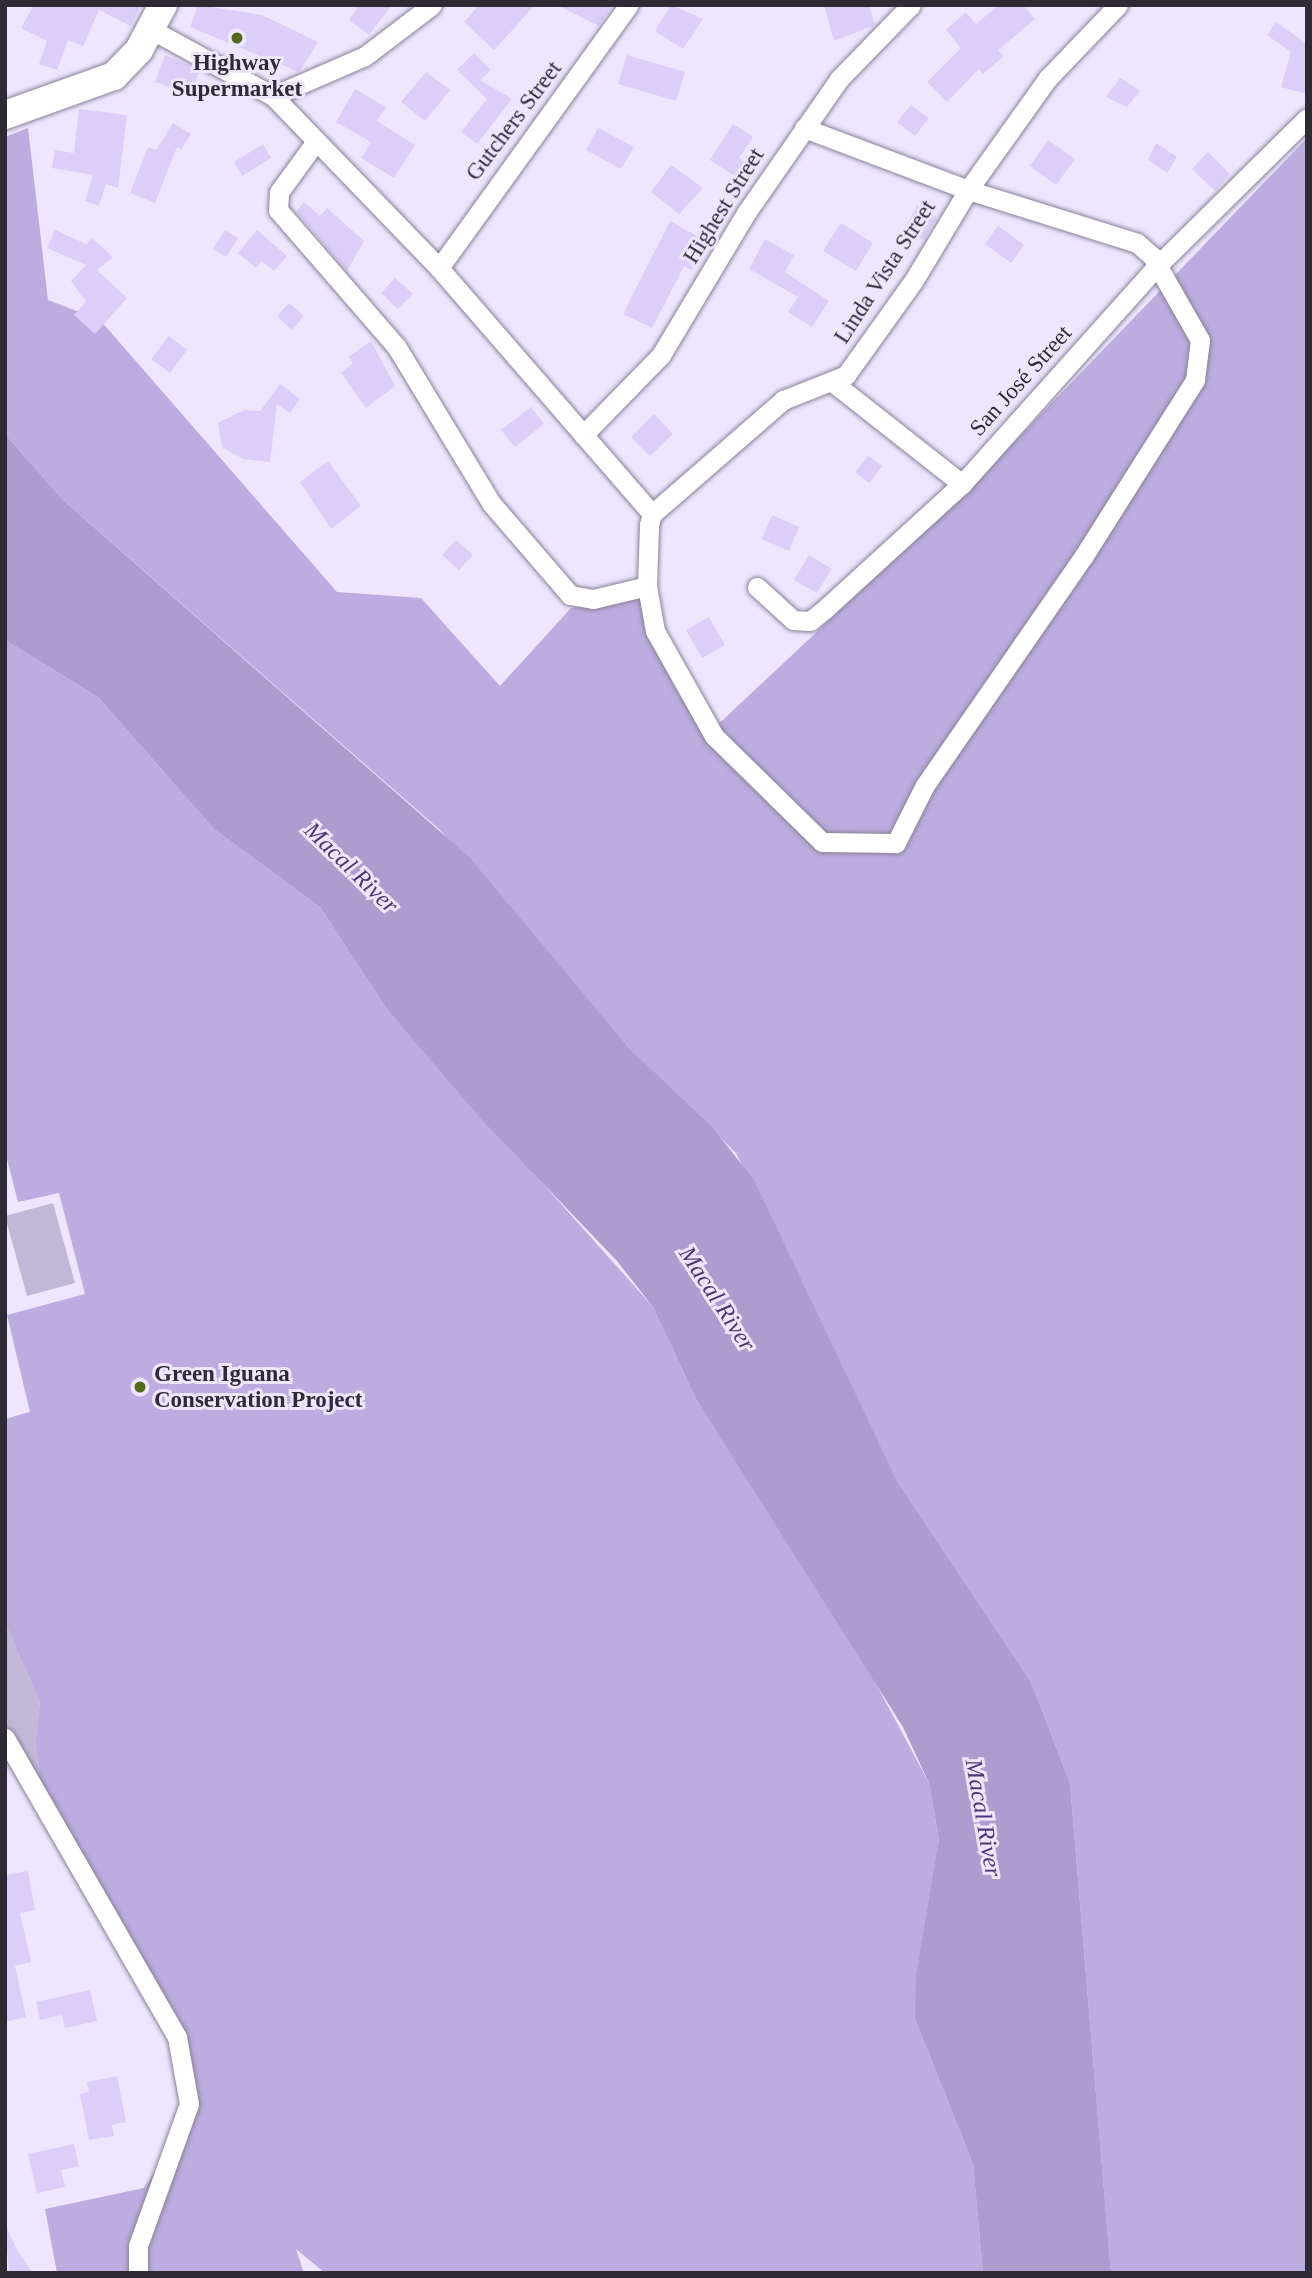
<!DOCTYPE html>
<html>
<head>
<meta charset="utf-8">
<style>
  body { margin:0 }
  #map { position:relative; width:1312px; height:2278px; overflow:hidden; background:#eee6ff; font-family:Georgia,serif }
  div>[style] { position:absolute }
  .green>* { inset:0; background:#c1b8d7 }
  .forest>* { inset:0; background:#bcacdf }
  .water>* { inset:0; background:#ad9dcf }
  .building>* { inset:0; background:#dbcef8 }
  .roads { filter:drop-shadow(0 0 2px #888298) drop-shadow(0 0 2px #888298) }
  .street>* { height:19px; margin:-9.5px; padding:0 9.5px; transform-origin:9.5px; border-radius:9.5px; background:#fff }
  .secondary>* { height:28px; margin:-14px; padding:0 14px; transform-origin:14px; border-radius:14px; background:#fff }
  .dots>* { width:19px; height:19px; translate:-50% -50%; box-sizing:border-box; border:4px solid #eee6ff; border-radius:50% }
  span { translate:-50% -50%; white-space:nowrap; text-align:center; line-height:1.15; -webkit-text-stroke:6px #eee6ff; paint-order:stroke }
  .poi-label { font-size:23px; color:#2e2b35; font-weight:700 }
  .left { translate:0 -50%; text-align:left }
  .street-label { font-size:23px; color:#2e2b35 }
  .water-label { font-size:24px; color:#4f3776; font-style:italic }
  .frame { position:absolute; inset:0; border:7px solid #2e2b35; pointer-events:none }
</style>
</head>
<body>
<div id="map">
  <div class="green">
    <i style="clip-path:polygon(53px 1203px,75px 1283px,27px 1296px,5px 1216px)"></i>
    <i style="clip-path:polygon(5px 1623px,40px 1703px,35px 1742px,45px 1812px,5px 1753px)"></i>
  </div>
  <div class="forest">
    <i style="clip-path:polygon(28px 128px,48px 300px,100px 320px,337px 592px,421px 598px,500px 686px,571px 608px,640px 598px,710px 732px,971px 487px,1307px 138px,1307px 2273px,1111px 2273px,1070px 1783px,1031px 1682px,897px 1481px,736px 1153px,629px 1048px,440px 830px,63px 500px,5px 434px,5px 137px)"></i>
    <i style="clip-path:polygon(5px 640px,98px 697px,214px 829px,320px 907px,387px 1009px,653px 1307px,696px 1399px,861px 1656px,929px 1783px,939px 1840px,915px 2019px,973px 2164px,983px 2273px,325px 2273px,296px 2249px,304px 2273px,57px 2273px,45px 2209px,144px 2188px,186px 2124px,172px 2037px,45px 1812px,35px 1742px,40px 1703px,5px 1623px,5px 1419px,30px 1412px,7px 1315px,85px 1294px,59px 1193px,18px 1202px,5px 1151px)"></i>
  </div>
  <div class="water">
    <i style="clip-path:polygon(5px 434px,63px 500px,469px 857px,629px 1048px,713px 1128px,754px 1180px,897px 1481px,1031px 1682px,1070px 1783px,1111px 2273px,983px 2273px,973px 2164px,915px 2019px,916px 1976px,939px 1840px,929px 1783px,903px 1727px,696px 1399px,653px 1307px,617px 1261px,483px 1121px,387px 1009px,320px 907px,214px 829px,98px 697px,5px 640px)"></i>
  </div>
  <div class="building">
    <i style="clip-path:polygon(34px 5px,141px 5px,131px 26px,99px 10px,83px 46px,68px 40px,57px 70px,39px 64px,47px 41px,21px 28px)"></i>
    <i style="clip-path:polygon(198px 5px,262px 15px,318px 42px,299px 72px,190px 27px)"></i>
    <i style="clip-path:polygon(359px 5px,392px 5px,369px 35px,349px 20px)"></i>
    <i style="clip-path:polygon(479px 5px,535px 5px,494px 50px,464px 22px)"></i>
    <i style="clip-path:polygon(557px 5px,613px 5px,599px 26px)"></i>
    <i style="clip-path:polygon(671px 5px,703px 19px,683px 49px,655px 31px)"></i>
    <i style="clip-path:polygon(824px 5px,869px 5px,875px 25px,834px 41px)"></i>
    <i style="clip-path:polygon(999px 5px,1023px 5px,1035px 19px,998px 50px,1004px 56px,983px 74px,979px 69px,947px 102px,927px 82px,961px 48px,946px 30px,966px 12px,976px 24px)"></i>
    <i style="clip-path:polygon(1276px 22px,1307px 44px,1307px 94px,1281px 87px,1291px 52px,1267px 35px)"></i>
    <i style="clip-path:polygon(474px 53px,491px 70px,480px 80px,512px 99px,477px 144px,461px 132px,487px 99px,457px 70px)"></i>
    <i style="clip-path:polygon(165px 55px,200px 70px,191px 95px,155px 82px)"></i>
    <i style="clip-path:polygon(627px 55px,685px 72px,676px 101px,618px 84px)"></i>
    <i style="clip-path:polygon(426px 72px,450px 90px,425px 121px,401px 102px)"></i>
    <i style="clip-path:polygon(1120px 78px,1140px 91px,1127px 107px,1106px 97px)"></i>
    <i style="clip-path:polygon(355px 89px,386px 107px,377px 121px,415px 145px,394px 178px,361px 158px,371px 142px,336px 122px)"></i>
    <i style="clip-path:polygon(911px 105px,929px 118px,915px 136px,897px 122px)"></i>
    <i style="clip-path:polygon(79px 109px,127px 115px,118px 188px,106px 184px,99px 206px,85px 201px,93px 175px,52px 168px,55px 150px,74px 153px)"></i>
    <i style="clip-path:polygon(173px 123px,191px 134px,181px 150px,177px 147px,155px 203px,130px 193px,148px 147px,156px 150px)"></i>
    <i style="clip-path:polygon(733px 124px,753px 137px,739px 158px,757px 170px,747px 184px,710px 160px)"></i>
    <i style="clip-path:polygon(598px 128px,634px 147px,621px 169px,586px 150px)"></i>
    <i style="clip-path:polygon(1048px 140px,1075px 159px,1056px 185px,1030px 166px)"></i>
    <i style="clip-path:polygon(1156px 143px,1177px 157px,1167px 173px,1148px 160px)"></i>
    <i style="clip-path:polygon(263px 144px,271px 158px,242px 176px,234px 162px)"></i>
    <i style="clip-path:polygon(1208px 152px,1230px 174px,1215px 191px,1192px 169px)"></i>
    <i style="clip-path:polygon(671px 165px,703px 188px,679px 214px,651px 192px)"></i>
    <i style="clip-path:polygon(304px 202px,320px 216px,327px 208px,364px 241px,347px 271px,296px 212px)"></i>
    <i style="clip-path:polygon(917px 206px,937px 217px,924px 240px,904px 230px)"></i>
    <i style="clip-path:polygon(670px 221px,708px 242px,692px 270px,684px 266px,652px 328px,623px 314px)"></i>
    <i style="clip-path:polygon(841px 223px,873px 243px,856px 271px,823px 251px)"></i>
    <i style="clip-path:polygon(998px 226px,1024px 245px,1011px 263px,985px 244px)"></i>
    <i style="clip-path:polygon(55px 230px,86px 244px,92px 238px,113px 257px,97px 270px,127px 298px,95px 334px,74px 315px,86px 302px,71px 281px,86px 265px,47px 248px)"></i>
    <i style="clip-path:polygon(225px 230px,238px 238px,226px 257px,213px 249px)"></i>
    <i style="clip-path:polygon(257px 230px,287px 256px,274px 271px,262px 261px,256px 268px,238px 253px)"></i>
    <i style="clip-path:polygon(765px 239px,794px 255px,785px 272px,829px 301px,812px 327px,788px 312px,798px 297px,749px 269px)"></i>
    <i style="clip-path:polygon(395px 278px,413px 294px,398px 309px,381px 293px)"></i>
    <i style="clip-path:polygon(289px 303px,304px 316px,292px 330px,277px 316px)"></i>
    <i style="clip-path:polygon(169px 336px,187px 350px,170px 373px,151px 359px)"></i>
    <i style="clip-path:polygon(371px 341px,395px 386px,366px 408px,341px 373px,353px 363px,348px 357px)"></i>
    <i style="clip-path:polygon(280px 384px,300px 399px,290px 413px,277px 404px,270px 462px,243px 459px,222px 447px,218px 423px,244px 410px,260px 411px)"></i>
    <i style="clip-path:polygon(531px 407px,544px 424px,515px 447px,501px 430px)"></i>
    <i style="clip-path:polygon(654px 414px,673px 434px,650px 456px,631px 437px)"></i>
    <i style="clip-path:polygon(868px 456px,882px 466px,869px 483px,855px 472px)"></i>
    <i style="clip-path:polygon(328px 461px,361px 506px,331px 529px,300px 482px)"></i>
    <i style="clip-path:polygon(772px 515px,799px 527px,789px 551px,762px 539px)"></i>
    <i style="clip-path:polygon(456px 540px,473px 555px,459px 570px,442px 555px)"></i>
    <i style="clip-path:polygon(809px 555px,832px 569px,817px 593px,794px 580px)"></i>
    <i style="clip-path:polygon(709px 617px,725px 645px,702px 658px,686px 630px)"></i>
    <i style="clip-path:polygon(28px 1871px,35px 1910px,20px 1913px,31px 1962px,15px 1966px,26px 2017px,5px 2022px,5px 1875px)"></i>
    <i style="clip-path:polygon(90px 1990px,97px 2021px,65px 2028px,62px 2015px,40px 2020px,36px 2002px)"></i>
    <i style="clip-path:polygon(117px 2076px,126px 2122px,112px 2125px,114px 2136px,89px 2140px,80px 2094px,89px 2092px,87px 2082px)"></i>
    <i style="clip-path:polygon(74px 2144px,79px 2166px,61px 2170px,65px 2187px,37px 2193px,28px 2154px)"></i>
    <i style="clip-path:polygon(5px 2224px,18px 2252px,33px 2273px,9px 2273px)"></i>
  </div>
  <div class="roads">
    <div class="street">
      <i style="left:152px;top:30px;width:138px;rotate:28.6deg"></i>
      <i style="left:273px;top:96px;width:239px;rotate:46deg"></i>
      <i style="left:439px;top:268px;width:325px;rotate:49.1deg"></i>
      <i style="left:273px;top:96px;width:100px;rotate:-23.5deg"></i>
      <i style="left:365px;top:56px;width:84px;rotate:-37.3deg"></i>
      <i style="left:804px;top:128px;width:175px;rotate:20.7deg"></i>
      <i style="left:968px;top:190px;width:177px;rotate:17.4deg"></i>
      <i style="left:1137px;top:243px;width:20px;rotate:41deg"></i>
      <i style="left:1152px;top:256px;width:97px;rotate:60.3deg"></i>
      <i style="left:1200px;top:340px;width:40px;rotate:97.1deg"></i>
      <i style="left:1195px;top:380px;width:209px;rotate:122.3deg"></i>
      <i style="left:1083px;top:557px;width:277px;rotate:124.7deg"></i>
      <i style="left:925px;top:785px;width:65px;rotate:116.6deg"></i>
      <i style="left:896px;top:843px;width:74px;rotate:-179.2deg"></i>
      <i style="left:822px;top:842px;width:151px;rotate:-135.5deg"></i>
      <i style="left:714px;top:736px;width:120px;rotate:-119.3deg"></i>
      <i style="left:655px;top:631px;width:46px;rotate:-100.1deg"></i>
      <i style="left:647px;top:586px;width:61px;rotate:-88.1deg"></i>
      <i style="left:649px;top:525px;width:11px;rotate:-75deg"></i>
      <i style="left:652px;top:514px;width:174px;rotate:-41deg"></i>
      <i style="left:783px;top:400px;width:68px;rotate:-21.6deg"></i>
      <i style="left:846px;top:375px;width:117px;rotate:-54.4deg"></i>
      <i style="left:914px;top:280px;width:105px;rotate:-59deg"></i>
      <i style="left:968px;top:190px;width:138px;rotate:-54.5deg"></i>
      <i style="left:1048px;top:78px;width:101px;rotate:-46.2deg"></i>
      <i style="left:314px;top:144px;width:59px;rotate:126.1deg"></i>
      <i style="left:279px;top:192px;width:18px;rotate:93deg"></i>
      <i style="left:278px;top:210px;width:180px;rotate:49.1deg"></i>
      <i style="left:396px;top:346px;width:184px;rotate:58.8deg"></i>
      <i style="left:491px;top:503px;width:121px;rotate:49.3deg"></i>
      <i style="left:570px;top:595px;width:23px;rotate:10deg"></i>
      <i style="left:593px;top:599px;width:56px;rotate:-13.5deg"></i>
      <i style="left:439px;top:268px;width:324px;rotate:-54.2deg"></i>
      <i style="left:835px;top:384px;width:162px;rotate:38.2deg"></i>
      <i style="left:583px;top:435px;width:112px;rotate:-45.7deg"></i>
      <i style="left:661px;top:355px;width:165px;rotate:-59.1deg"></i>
      <i style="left:746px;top:213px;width:163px;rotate:-55.2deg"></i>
      <i style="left:839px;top:79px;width:103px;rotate:-45.8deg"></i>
      <i style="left:757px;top:587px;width:49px;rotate:42.5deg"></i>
      <i style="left:793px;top:620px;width:17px;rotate:3deg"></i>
      <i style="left:810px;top:621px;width:21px;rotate:-39deg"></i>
      <i style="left:826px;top:608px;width:184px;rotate:-42.4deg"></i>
      <i style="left:962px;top:484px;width:294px;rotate:-48.2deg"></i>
      <i style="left:1158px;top:265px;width:209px;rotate:-44.6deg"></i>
      <i style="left:5px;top:1738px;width:345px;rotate:60.1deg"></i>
      <i style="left:177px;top:2037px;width:68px;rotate:79.8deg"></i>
      <i style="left:189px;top:2104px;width:151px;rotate:109.8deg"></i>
      <i style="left:138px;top:2246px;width:27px;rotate:90deg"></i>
    </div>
    <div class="secondary">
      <i style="left:5px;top:115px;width:116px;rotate:-19.7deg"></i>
      <i style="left:114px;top:76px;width:36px;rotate:-46deg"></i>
      <i style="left:139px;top:50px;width:51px;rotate:-61.9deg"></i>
    </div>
  </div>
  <div class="dots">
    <i style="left:237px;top:38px;background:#536a19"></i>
    <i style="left:140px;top:1387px;background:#536a19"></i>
  </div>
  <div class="poi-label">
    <span style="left:237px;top:76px">Highway<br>Supermarket</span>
    <span class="left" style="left:154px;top:1387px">Green Iguana<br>Conservation Project</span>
  </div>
  <div class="street-label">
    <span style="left:514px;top:121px;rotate:-53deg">Gutchers Street</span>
    <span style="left:724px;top:206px;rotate:-58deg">Highest Street</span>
    <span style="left:885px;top:272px;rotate:-57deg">Linda Vista Street</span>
    <span style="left:1021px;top:381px;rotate:-48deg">San José Street</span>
  </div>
  <div class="water-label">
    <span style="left:351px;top:868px;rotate:44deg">Macal River</span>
    <span style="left:717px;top:1299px;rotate:57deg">Macal River</span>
    <span style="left:983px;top:1818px;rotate:80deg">Macal River</span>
  </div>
  <div class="frame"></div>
</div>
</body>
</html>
